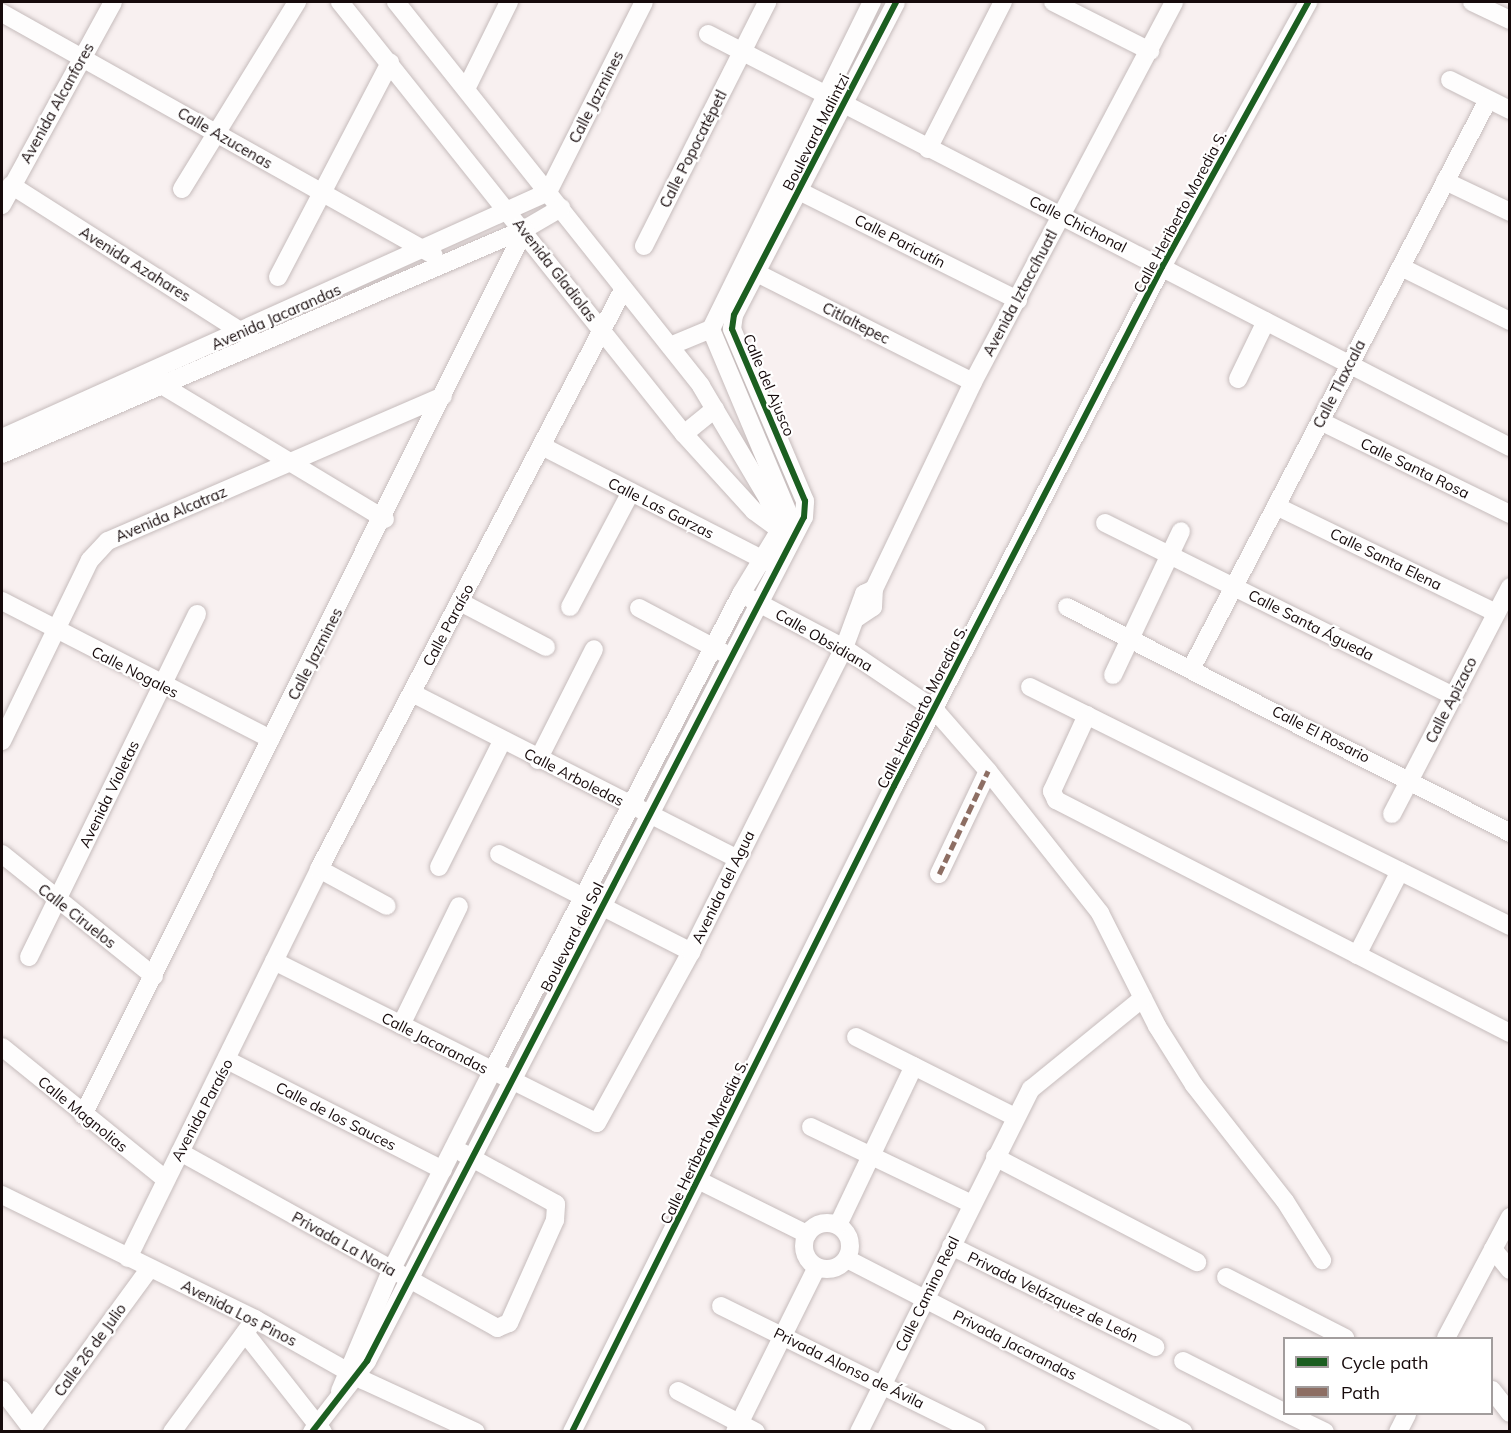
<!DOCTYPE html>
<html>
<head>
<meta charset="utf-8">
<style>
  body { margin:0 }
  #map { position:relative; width:1511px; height:1433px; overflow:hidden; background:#f8f0f0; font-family:Mulish,sans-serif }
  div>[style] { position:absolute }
  .roads { filter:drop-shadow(0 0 2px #c6bcbc) drop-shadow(0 0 2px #c6bcbc) }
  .minor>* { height:18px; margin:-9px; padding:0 9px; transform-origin:9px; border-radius:9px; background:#fefdfd }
  .minor>.ring { margin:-9px; padding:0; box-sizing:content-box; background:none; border:18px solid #fefdfd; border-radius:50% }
  .quiet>* { height:4.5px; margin-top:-2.25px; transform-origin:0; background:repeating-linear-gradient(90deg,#8d6e63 0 9px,transparent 0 13.5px) }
  .cycleway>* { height:6px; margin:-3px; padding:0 3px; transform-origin:3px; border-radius:3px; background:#1b5e20 }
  span { translate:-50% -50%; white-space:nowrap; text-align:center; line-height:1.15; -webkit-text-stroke:4.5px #fff; paint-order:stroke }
  .street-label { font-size:15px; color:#160a0b }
  .frame { position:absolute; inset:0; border:3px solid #160a0b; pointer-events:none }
  .legend { position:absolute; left:1283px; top:1337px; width:210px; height:78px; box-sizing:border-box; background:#fff; border:2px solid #a29d9d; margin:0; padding:8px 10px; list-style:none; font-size:18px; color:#160a0b }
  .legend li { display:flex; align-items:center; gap:12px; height:30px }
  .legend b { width:30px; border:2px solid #a29d9d }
</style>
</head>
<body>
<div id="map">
  <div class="roads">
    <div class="minor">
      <i style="left:340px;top:2px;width:552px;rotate:51.47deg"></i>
      <i style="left:684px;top:434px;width:104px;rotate:47.7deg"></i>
      <i style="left:754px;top:511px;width:41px;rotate:36deg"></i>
      <i style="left:396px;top:2px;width:490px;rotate:51.5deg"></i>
      <i style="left:701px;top:386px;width:131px;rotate:59.3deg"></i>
      <i style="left:768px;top:499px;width:34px;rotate:73deg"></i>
      <i style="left:1053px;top:2px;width:109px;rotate:26.8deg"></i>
      <i style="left:1472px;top:2px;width:42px;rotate:25.3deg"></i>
      <i style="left:2px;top:13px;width:495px;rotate:29.3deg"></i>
      <i style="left:708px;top:34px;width:902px;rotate:27.25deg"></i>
      <i style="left:1450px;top:80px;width:67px;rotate:26.6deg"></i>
      <i style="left:466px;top:89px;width:97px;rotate:-63.7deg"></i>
      <i style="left:928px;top:149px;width:165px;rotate:-63deg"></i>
      <i style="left:1445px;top:181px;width:72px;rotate:25.5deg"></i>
      <i style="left:11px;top:185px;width:283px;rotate:32.5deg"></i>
      <i style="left:789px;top:186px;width:256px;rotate:26.5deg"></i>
      <i style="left:182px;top:189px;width:220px;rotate:-58.4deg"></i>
      <i style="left:548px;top:192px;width:213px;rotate:-63.2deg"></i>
      <i style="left:2px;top:205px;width:231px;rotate:-61.3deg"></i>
      <i style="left:644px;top:246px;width:273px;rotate:-63.2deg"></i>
      <i style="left:1401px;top:267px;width:122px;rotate:26.4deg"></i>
      <i style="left:747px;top:268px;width:253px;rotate:26.8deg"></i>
      <i style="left:278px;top:277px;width:242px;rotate:-62.4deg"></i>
      <i style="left:670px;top:346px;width:44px;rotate:-22.5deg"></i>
      <i style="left:711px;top:329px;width:364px;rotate:-63.8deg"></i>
      <i style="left:150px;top:378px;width:274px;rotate:31deg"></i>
      <i style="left:1238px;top:379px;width:64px;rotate:-64.2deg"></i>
      <i style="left:1320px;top:421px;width:212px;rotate:26.1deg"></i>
      <i style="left:684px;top:434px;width:40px;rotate:-39deg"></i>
      <i style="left:2px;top:438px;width:599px;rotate:-24.25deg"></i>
      <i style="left:544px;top:447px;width:256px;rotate:27.2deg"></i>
      <i style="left:2px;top:454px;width:569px;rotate:-23.28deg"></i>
      <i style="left:525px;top:229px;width:42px;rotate:-30.3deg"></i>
      <i style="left:1276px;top:506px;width:245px;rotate:25.9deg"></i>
      <i style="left:1105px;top:523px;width:389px;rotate:26.4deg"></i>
      <i style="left:751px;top:599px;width:105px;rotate:27.8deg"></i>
      <i style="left:844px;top:648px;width:109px;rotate:34.1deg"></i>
      <i style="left:934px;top:709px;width:82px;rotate:48.9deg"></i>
      <i style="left:988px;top:771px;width:181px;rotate:51.7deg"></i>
      <i style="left:1100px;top:913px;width:127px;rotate:63.2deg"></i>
      <i style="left:1157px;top:1026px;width:70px;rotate:57.9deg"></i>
      <i style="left:1194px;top:1085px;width:147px;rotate:51.9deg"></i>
      <i style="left:1285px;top:1201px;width:70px;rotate:57.9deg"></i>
      <i style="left:2px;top:601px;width:302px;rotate:27.2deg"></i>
      <i style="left:460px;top:602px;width:97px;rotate:27.6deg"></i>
      <i style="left:570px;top:607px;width:130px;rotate:-62.1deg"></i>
      <i style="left:1067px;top:607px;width:497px;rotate:27deg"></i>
      <i style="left:639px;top:608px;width:94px;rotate:27.9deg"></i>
      <i style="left:858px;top:617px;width:18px;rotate:-34deg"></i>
      <i style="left:873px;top:607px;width:18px;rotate:-87deg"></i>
      <i style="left:874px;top:589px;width:229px;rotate:-64.4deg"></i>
      <i style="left:973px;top:382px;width:430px;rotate:-62.1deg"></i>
      <i style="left:1191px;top:669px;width:642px;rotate:-62.44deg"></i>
      <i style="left:1113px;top:675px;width:159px;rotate:-64.7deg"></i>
      <i style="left:1030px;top:687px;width:536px;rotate:26.47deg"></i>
      <i style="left:412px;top:693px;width:364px;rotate:27deg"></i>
      <i style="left:1087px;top:715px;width:84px;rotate:114.7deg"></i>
      <i style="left:1052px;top:791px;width:10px;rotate:66deg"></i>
      <i style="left:1056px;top:800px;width:510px;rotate:27.17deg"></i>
      <i style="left:2px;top:741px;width:201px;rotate:-64.1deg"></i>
      <i style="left:90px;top:560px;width:26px;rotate:-47deg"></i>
      <i style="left:108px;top:541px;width:365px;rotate:-23.4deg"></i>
      <i style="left:538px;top:760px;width:124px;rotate:-63.2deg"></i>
      <i style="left:1392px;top:814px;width:256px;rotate:-62.5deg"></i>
      <i style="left:2px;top:854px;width:195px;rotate:38.8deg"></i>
      <i style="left:499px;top:854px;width:216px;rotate:27deg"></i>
      <i style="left:439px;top:867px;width:141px;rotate:-63.4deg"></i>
      <i style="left:319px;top:869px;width:77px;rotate:28.6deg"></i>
      <i style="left:939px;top:874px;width:114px;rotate:-64.6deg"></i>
      <i style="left:1357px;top:955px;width:94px;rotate:-62.9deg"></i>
      <i style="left:29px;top:957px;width:382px;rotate:-63.9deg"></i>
      <i style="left:274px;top:961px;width:361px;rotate:26.6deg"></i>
      <i style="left:597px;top:1123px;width:195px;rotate:-61.2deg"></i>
      <i style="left:691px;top:952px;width:340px;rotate:-63.3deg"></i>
      <i style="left:844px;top:648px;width:58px;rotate:-69.7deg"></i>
      <i style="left:864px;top:594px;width:11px;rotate:-27deg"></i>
      <i style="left:401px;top:1025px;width:132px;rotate:-64deg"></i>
      <i style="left:856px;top:1037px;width:178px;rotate:26.7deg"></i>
      <i style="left:2px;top:1047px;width:210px;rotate:39deg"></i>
      <i style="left:229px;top:1061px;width:240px;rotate:27deg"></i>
      <i style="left:83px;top:1115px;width:990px;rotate:-63.49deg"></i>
      <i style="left:811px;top:1127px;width:178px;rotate:25.6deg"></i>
      <i style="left:180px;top:1152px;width:363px;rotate:29deg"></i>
      <i style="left:497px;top:1328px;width:13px;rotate:-23deg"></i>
      <i style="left:509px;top:1323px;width:113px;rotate:-65.9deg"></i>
      <i style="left:555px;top:1220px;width:16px;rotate:-86deg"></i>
      <i style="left:556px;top:1204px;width:106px;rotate:-151.3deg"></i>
      <i style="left:995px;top:1157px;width:228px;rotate:27.5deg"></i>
      <i style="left:698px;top:1180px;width:122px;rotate:26.4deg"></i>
      <i style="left:2px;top:1195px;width:282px;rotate:26.1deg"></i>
      <i style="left:255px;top:1319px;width:124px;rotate:29.5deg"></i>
      <i style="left:363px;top:1380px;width:124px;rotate:24.7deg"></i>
      <i class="ring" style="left:804px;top:1223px;width:28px;height:28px"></i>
      <i style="left:838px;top:1225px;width:176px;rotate:-64.5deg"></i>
      <i style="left:951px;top:1246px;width:228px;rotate:26.3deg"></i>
      <i style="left:1493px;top:1249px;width:27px;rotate:51deg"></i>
      <i style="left:128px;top:1258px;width:433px;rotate:-63.8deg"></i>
      <i style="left:319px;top:869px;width:654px;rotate:-62.3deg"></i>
      <i style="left:847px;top:1259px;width:378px;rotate:27.2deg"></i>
      <i style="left:1226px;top:1277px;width:134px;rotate:27.1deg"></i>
      <i style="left:721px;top:1306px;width:285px;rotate:26.2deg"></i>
      <i style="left:245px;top:1333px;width:126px;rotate:51.8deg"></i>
      <i style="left:1446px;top:1338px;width:137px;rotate:-62.1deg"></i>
      <i style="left:1183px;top:1361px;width:113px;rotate:26.8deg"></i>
      <i style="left:2px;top:1390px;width:53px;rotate:52.7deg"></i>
      <i style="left:1492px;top:1390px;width:29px;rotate:52deg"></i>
      <i style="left:340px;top:1391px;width:130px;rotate:-67deg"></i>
      <i style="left:391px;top:1271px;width:223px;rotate:-63.1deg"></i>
      <i style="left:492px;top:1072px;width:539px;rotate:-62.48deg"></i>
      <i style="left:741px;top:594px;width:92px;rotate:-58.7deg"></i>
      <i style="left:789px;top:515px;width:202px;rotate:-112.8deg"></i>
      <i style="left:678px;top:1391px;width:88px;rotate:27.7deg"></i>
      <i style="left:1288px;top:1414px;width:41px;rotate:25.9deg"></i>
      <i style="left:30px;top:1432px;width:203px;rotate:-53.8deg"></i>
      <i style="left:172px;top:1432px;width:140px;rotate:-53.7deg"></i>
      <i style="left:312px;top:1432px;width:90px;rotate:-52.2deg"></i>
      <i style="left:367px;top:1361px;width:950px;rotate:-62.63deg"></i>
      <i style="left:804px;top:517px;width:16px;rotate:-86deg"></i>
      <i style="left:805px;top:501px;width:187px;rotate:-113deg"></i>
      <i style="left:732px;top:329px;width:14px;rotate:-82deg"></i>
      <i style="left:734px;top:315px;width:352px;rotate:-62.6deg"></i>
      <i style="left:572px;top:1432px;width:722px;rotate:-63.51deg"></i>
      <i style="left:894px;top:786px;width:584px;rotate:-62.69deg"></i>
      <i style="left:1162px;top:267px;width:303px;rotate:-61.1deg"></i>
      <i style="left:735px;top:1432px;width:184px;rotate:-63.6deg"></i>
      <i style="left:859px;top:1432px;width:384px;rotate:-63.4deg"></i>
      <i style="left:1031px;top:1089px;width:144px;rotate:-39.1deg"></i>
      <i style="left:1398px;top:1432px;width:20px;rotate:-63deg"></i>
    </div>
  </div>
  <div class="quiet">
    <i style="left:939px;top:874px;width:114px;rotate:-64.6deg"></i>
  </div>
  <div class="cycleway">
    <i style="left:312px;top:1432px;width:90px;rotate:-52.2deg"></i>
    <i style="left:367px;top:1361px;width:950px;rotate:-62.63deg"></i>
    <i style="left:804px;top:517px;width:16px;rotate:-86deg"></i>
    <i style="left:805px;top:501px;width:187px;rotate:-113deg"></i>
    <i style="left:732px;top:329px;width:14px;rotate:-82deg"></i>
    <i style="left:734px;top:315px;width:352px;rotate:-62.6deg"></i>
    <i style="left:572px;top:1432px;width:722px;rotate:-63.51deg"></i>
    <i style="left:894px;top:786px;width:584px;rotate:-62.69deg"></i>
    <i style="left:1162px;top:267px;width:303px;rotate:-61.1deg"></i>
  </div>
  <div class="street-label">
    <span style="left:596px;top:97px;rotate:-63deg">Calle Jazmines</span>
    <span style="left:57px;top:103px;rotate:-61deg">Avenida Alcanfores</span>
    <span style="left:816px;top:132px;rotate:-63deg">Boulevard Malintzi</span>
    <span style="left:225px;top:138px;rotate:30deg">Calle Azucenas</span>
    <span style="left:693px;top:149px;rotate:-63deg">Calle Popocatépetl</span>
    <span style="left:1180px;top:212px;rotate:-62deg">Calle Heriberto Moredia S.</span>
    <span style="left:1078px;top:224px;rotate:27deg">Calle Chichonal</span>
    <span style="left:900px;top:241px;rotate:27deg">Calle Paricutín</span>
    <span style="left:135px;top:264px;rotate:32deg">Avenida Azahares</span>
    <span style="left:555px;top:270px;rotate:52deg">Avenida Gladiolas</span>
    <span style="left:1020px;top:293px;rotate:-62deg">Avenida Iztaccíhuatl</span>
    <span style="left:276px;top:317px;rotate:-24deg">Avenida Jacarandas</span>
    <span style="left:856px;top:323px;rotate:27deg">Citlaltepec</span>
    <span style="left:1339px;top:384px;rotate:-63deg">Calle Tlaxcala</span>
    <span style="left:769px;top:385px;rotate:67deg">Calle del Ajusco</span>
    <span style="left:1415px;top:468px;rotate:26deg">Calle Santa Rosa</span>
    <span style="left:661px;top:508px;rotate:27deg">Calle Las Garzas</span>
    <span style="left:171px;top:514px;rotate:-23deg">Avenida Alcatraz</span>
    <span style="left:1386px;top:559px;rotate:26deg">Calle Santa Elena</span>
    <span style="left:448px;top:625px;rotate:-62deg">Calle Paraíso</span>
    <span style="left:1311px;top:625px;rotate:27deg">Calle Santa Águeda</span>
    <span style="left:824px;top:640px;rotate:30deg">Calle Obsidiana</span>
    <span style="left:315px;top:654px;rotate:-63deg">Calle Jazmines</span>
    <span style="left:135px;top:672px;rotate:27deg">Calle Nogales</span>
    <span style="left:1451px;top:700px;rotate:-63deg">Calle Apizaco</span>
    <span style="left:922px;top:707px;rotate:-63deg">Calle Heriberto Moredia S.</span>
    <span style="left:1321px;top:734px;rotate:27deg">Calle El Rosario</span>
    <span style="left:574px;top:777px;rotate:27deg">Calle Arboledas</span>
    <span style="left:109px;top:794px;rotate:-64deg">Avenida Violetas</span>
    <span style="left:723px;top:887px;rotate:-64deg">Avenida del Agua</span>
    <span style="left:77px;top:916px;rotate:38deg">Calle Ciruelos</span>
    <span style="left:572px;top:937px;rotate:-63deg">Boulevard del Sol</span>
    <span style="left:435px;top:1043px;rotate:27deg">Calle Jacarandas</span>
    <span style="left:202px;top:1110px;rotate:-62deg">Avenida Paraíso</span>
    <span style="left:83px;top:1114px;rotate:39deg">Calle Magnolias</span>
    <span style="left:336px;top:1116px;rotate:27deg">Calle de los Sauces</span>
    <span style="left:704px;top:1142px;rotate:-64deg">Calle Heriberto Moredia S.</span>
    <span style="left:344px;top:1244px;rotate:29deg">Privada La Noria</span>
    <span style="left:927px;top:1294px;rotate:-64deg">Calle Camino Real</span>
    <span style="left:1053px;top:1297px;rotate:26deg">Privada Velázquez de León</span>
    <span style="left:239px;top:1313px;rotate:27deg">Avenida Los Pinos</span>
    <span style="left:1015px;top:1345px;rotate:27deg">Privada Jacarandas</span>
    <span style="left:90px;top:1350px;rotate:-54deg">Calle 26 de Julio</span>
    <span style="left:849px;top:1368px;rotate:26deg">Privada Alonso de Ávila</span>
  </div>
  <div class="frame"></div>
  <ul class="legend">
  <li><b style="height:8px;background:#1b5e20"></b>Cycle path</li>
  <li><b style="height:8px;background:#8d6e63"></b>Path</li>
  </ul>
</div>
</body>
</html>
